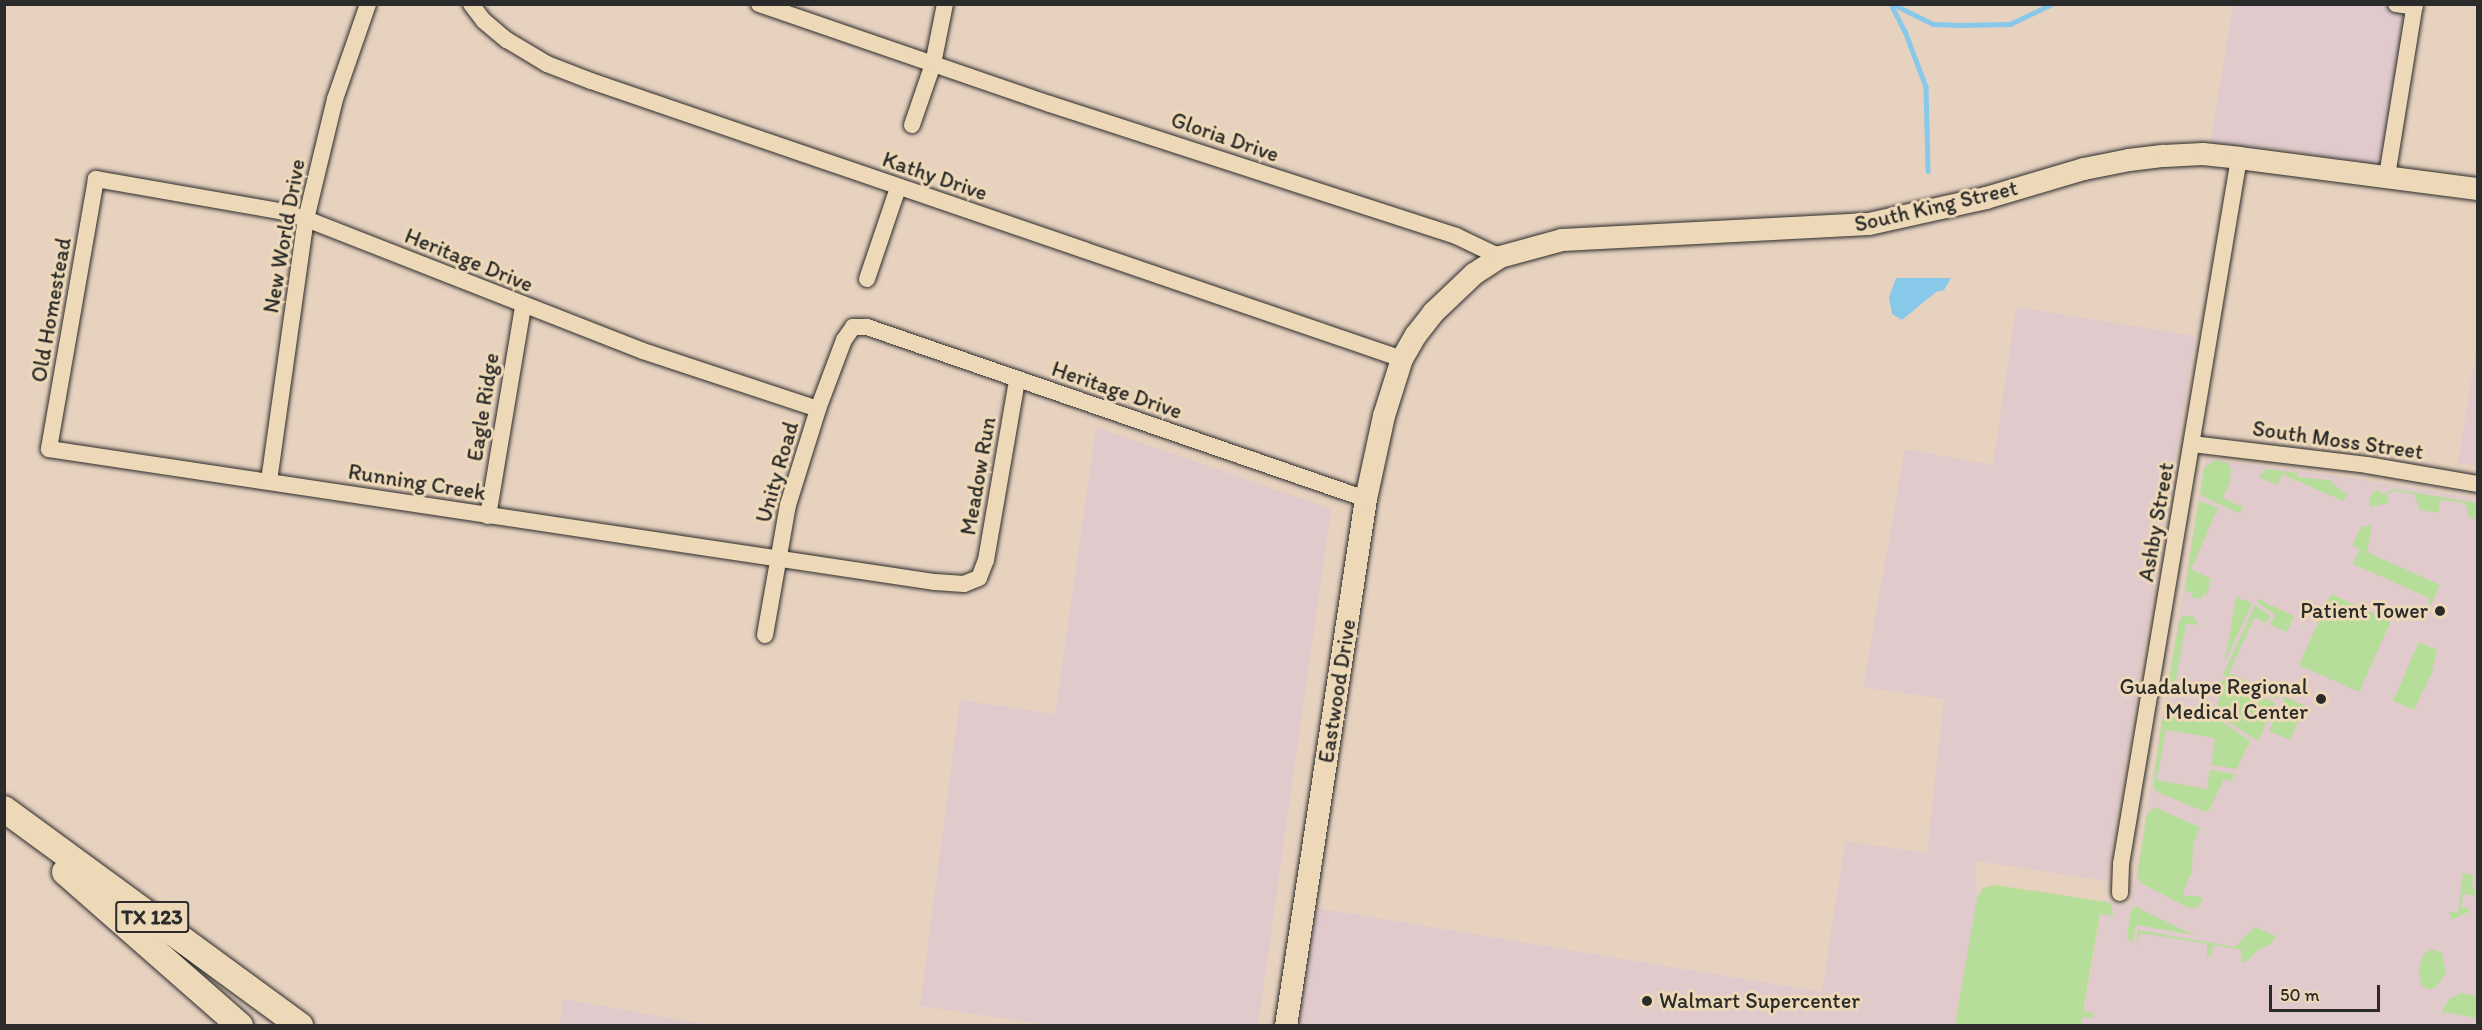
<!DOCTYPE html>
<html>
<head>
<meta charset="utf-8">
<style>
  body { margin:0 }
  #map { position:relative; width:2482px; height:1030px; overflow:hidden; background:#e7d2c0; font-family:Itim,sans-serif }
  div>[style] { position:absolute }
  .built>* { inset:0; background:#e0cacb }
  .green>* { inset:0; background:#b6de9a }
  .water>* { inset:0; background:#88c8e9 }
  .stream>* { height:4.5px; margin:-2.25px; padding:0 2.25px; transform-origin:2.25px; border-radius:2.25px; background:#88c8e9 }
  .roads { filter:drop-shadow(0 0 2px #2b2b2b) drop-shadow(0 0 2px #2b2b2b) }
  .minor>* { height:16px; margin:-8px; padding:0 8px; transform-origin:8px; border-radius:8px; background:#edd9b7 }
  .secondary>* { height:22px; margin:-11px; padding:0 11px; transform-origin:11px; border-radius:11px; background:#edd9b7 }
  .primary>* { height:26px; margin:-13px; padding:0 13px; transform-origin:13px; border-radius:13px; background:#edd9b7 }
  .dots>* { width:16px; height:16px; translate:-50% -50%; box-sizing:border-box; border:3px solid #edd9b7; border-radius:50% }
  span { translate:-50% -50%; white-space:nowrap; text-align:center; line-height:1.15; -webkit-text-stroke:6px #edd9b7; paint-order:stroke }
  .shield-label span { padding:2px 4px; background:#edd9b7; border:2px solid; border-radius:4px; -webkit-text-stroke-width:0 }
  .shield-label { font-size:21px; color:#2b2b2b; font-weight:700 }
  .street-label { font-size:22px; color:#2b2b2b }
  .poi-label { font-size:22px; color:#2b2b2b }
  .right { translate:-100% -50%; text-align:right }
  .left { translate:0 -50%; text-align:left }
  .frame { position:absolute; inset:0; border:6px solid #2b2b2b; pointer-events:none }
  .scale { position:absolute; left:2269px; top:985px; width:111px; height:27px; box-sizing:border-box; border:3px solid #2b2b2b; border-top:0; padding-left:8px; font-size:18px; line-height:21px; white-space:nowrap; color:#2b2b2b; -webkit-text-stroke:4px #edd9b7; paint-order:stroke }
</style>
</head>
<body>
<div id="map">
  <div class="built">
    <i style="clip-path:polygon(2233px 5px,2408px 5px,2381px 165px,2280px 149px,2210px 145px)"></i>
    <i style="clip-path:polygon(2016px 307px,2195px 336px,2106px 881px,1976px 861px,1977px 898px,1955px 1025px,1299px 1026px,1317px 908px,1822px 992px,1845px 841px,1927px 853px,1944px 699px,1863px 687px,1905px 449px,1993px 465px)"></i>
    <i style="clip-path:polygon(2477px 344px,2477px 466px,2458px 463px)"></i>
    <i style="clip-path:polygon(1096px 427px,1331px 509px,1258px 1025px,1053px 1026px,920px 1006px,960px 700px,1055px 714px)"></i>
    <i style="clip-path:polygon(2205px 459px,2339px 476px,2477px 499px,2477px 1025px,2081px 1026px,2103px 900px,2131px 906px)"></i>
    <i style="clip-path:polygon(563px 999px,710px 1025px,560px 1025px)"></i>
  </div>
  <div class="green">
    <i style="clip-path:polygon(2215px 460px,2228px 463px,2231px 469px,2230px 482px,2223px 498px,2243px 507px,2240px 514px,2204px 497px,2200px 492px,2204px 468px)"></i>
    <i style="clip-path:polygon(2266px 469px,2298px 473px,2297px 477px,2329px 480px,2347px 495px,2343px 501px,2286px 476px,2284px 472px,2277px 485px,2259px 477px)"></i>
    <i style="clip-path:polygon(2377px 489px,2382px 494px,2394px 489px,2477px 503px,2477px 520px,2469px 517px,2465px 503px,2444px 500px,2438px 503px,2440px 513px,2420px 510px,2414px 494px,2393px 491px,2386px 494px,2389px 503px,2370px 507px,2369px 498px)"></i>
    <i style="clip-path:polygon(2202px 502px,2218px 508px,2191px 569px,2211px 579px,2207px 595px,2203px 594px,2201px 599px,2190px 597px,2193px 593px,2188px 592px,2188px 595px,2185px 589px,2198px 503px)"></i>
    <i style="clip-path:polygon(2372px 525px,2367px 552px,2440px 585px,2431px 605px,2428px 603px,2429px 598px,2353px 564px,2360px 549px,2352px 545px,2361px 527px)"></i>
    <i style="clip-path:polygon(2331px 594px,2391px 621px,2359px 692px,2299px 665px)"></i>
    <i style="clip-path:polygon(2236px 597px,2252px 603px,2225px 662px)"></i>
    <i style="clip-path:polygon(2258px 599px,2294px 616px,2287px 632px,2270px 625px,2275px 615px,2257px 602px)"></i>
    <i style="clip-path:polygon(2255px 605px,2270px 616px,2267px 623px,2254px 618px,2229px 673px,2279px 695px,2277px 699px,2223px 675px)"></i>
    <i style="clip-path:polygon(2183px 616px,2193px 616px,2198px 625px,2186px 624px,2175px 686px,2188px 689px,2184px 693px,2177px 695px,2171px 691px,2168px 684px,2179px 621px)"></i>
    <i style="clip-path:polygon(2419px 642px,2437px 650px,2432px 672px,2414px 710px,2393px 701px)"></i>
    <i style="clip-path:polygon(2222px 679px,2275px 703px,2258px 741px,2216px 714px)"></i>
    <i style="clip-path:polygon(2285px 697px,2305px 706px,2290px 740px,2269px 731px)"></i>
    <i style="clip-path:polygon(2174px 711px,2215px 717px,2250px 741px,2237px 769px,2211px 765px,2215px 738px,2166px 730px,2157px 780px,2207px 789px,2210px 770px,2235px 774px,2231px 782px,2224px 779px,2210px 809px,2206px 812px,2159px 793px,2153px 788px,2162px 719px,2168px 712px)"></i>
    <i style="clip-path:polygon(2154px 807px,2200px 827px,2193px 846px,2192px 871px,2183px 892px,2185px 896px,2196px 896px,2203px 899px,2197px 908px,2189px 908px,2141px 883px,2137px 876px,2147px 814px)"></i>
    <i style="clip-path:polygon(2463px 873px,2473px 875px,2472px 885px,2477px 896px,2463px 894px,2461px 907px,2470px 909px,2470px 911px,2452px 920px,2449px 912px,2458px 913px)"></i>
    <i style="clip-path:polygon(1995px 885px,2107px 902px,2112px 906px,2113px 916px,2100px 914px,2083px 1011px,2093px 1013px,2094px 1018px,2082px 1017px,2081px 1025px,1955px 1025px,1977px 898px,1983px 888px)"></i>
    <i style="clip-path:polygon(2136px 906px,2140px 907px,2140px 909px,2194px 935px,2136px 925px,2132px 944px,2127px 935px,2131px 911px)"></i>
    <i style="clip-path:polygon(2255px 927px,2276px 936px,2271px 944px,2259px 949px,2245px 963px,2241px 961px,2242px 950px,2213px 945px,2211px 955px,2207px 957px,2207px 944px,2141px 933px,2136px 945px,2138px 930px,2235px 947px)"></i>
    <i style="clip-path:polygon(2432px 949px,2442px 953px,2446px 972px,2439px 984px,2430px 990px,2421px 985px,2419px 970px,2423px 955px)"></i>
    <i style="clip-path:polygon(2462px 993px,2477px 996px,2477px 1018px,2441px 1012px,2449px 999px)"></i>
  </div>
  <div class="water">
    <i style="clip-path:polygon(1896px 278px,1951px 278px,1944px 290px,1936px 292px,1902px 320px,1892px 314px,1889px 297px)"></i>
  </div>
  <div class="stream">
    <i style="left:1891px;top:4px;width:30px;rotate:63deg"></i>
    <i style="left:1905px;top:31px;width:60px;rotate:69.4deg"></i>
    <i style="left:1926px;top:87px;width:84px;rotate:88.6deg"></i>
    <i style="left:1893px;top:4px;width:45px;rotate:26.6deg"></i>
    <i style="left:1933px;top:24px;width:27px;rotate:2deg"></i>
    <i style="left:1960px;top:25px;width:50px;rotate:-1.1deg"></i>
    <i style="left:2010px;top:24px;width:47px;rotate:-25.5deg"></i>
  </div>
  <div class="roads">
    <div class="minor">
      <i style="left:471px;top:4px;width:21px;rotate:53deg"></i>
      <i style="left:484px;top:21px;width:30px;rotate:40deg"></i>
      <i style="left:507px;top:40px;width:47px;rotate:31deg"></i>
      <i style="left:547px;top:64px;width:47px;rotate:21.1deg"></i>
      <i style="left:591px;top:81px;width:857px;rotate:18.92deg"></i>
      <i style="left:759px;top:4px;width:308px;rotate:19deg"></i>
      <i style="left:1050px;top:104px;width:427px;rotate:18deg"></i>
      <i style="left:1456px;top:236px;width:49px;rotate:25.5deg"></i>
      <i style="left:2396px;top:4px;width:19px;rotate:9deg"></i>
      <i style="left:912px;top:125px;width:65px;rotate:-71deg"></i>
      <i style="left:933px;top:64px;width:61px;rotate:-78.7deg"></i>
      <i style="left:2387px;top:176px;width:174px;rotate:-80.8deg"></i>
      <i style="left:867px;top:279px;width:96px;rotate:-71.2deg"></i>
      <i style="left:818px;top:409px;width:184px;rotate:-161.7deg"></i>
      <i style="left:643px;top:351px;width:362px;rotate:-158.6deg"></i>
      <i style="left:306px;top:219px;width:28px;rotate:-163deg"></i>
      <i style="left:279px;top:211px;width:186px;rotate:-170.1deg"></i>
      <i style="left:96px;top:179px;width:274px;rotate:99.9deg"></i>
      <i style="left:49px;top:449px;width:896px;rotate:8.54deg"></i>
      <i style="left:935px;top:582px;width:29px;rotate:4deg"></i>
      <i style="left:964px;top:584px;width:16px;rotate:-22deg"></i>
      <i style="left:979px;top:578px;width:19px;rotate:-69deg"></i>
      <i style="left:986px;top:560px;width:183px;rotate:-80.2deg"></i>
      <i style="left:2192px;top:444px;width:176px;rotate:6.8deg"></i>
      <i style="left:2367px;top:465px;width:113px;rotate:9.7deg"></i>
      <i style="left:269px;top:481px;width:265px;rotate:-82deg"></i>
      <i style="left:306px;top:219px;width:123px;rotate:-76.4deg"></i>
      <i style="left:335px;top:99px;width:101px;rotate:-70.8deg"></i>
      <i style="left:488px;top:516px;width:213px;rotate:-80.5deg"></i>
      <i style="left:765px;top:635px;width:132px;rotate:-80deg"></i>
      <i style="left:788px;top:505px;width:101px;rotate:-72.6deg"></i>
      <i style="left:818px;top:409px;width:74px;rotate:-69.4deg"></i>
      <i style="left:844px;top:340px;width:16px;rotate:-55deg"></i>
      <i style="left:853px;top:327px;width:14px"></i>
      <i style="left:867px;top:327px;width:528px;rotate:19.02deg"></i>
      <i style="left:2120px;top:893px;width:29px;rotate:-88deg"></i>
      <i style="left:2121px;top:864px;width:716px;rotate:-80.51deg"></i>
    </div>
    <div class="secondary">
      <i style="left:1286px;top:1026px;width:533px;rotate:-81.37deg"></i>
      <i style="left:1366px;top:499px;width:85px;rotate:-77.8deg"></i>
      <i style="left:1384px;top:416px;width:60px;rotate:-72.5deg"></i>
      <i style="left:1402px;top:359px;width:28px;rotate:-60deg"></i>
      <i style="left:1416px;top:335px;width:28px;rotate:-52deg"></i>
      <i style="left:1433px;top:313px;width:57px;rotate:-43.6deg"></i>
      <i style="left:1474px;top:274px;width:31px;rotate:-33deg"></i>
      <i style="left:1500px;top:257px;width:64px;rotate:-15.3deg"></i>
      <i style="left:1562px;top:240px;width:307px;rotate:-3deg"></i>
      <i style="left:1869px;top:224px;width:120px;rotate:-12.5deg"></i>
      <i style="left:1986px;top:198px;width:102px;rotate:-16.5deg"></i>
      <i style="left:2084px;top:169px;width:46px;rotate:-11.3deg"></i>
      <i style="left:2129px;top:160px;width:35px;rotate:-7deg"></i>
      <i style="left:2164px;top:156px;width:39px;rotate:-3deg"></i>
      <i style="left:2203px;top:154px;width:36px;rotate:6deg"></i>
      <i style="left:2239px;top:158px;width:241px;rotate:7.4deg"></i>
    </div>
    <div class="primary">
      <i style="left:4px;top:809px;width:367px;rotate:36.2deg"></i>
      <i style="left:65px;top:872px;width:233px;rotate:41.3deg"></i>
    </div>
  </div>
  <div class="dots">
    <i style="left:2440px;top:611px;background:#2b2b2b"></i>
    <i style="left:2321px;top:699px;background:#2b2b2b"></i>
    <i style="left:1647px;top:1001px;background:#2b2b2b"></i>
  </div>
  <div class="shield-label">
    <span style="left:152px;top:917px">TX 123</span>
  </div>
  <div class="street-label">
    <span style="left:1225px;top:137px;rotate:19deg">Gloria Drive</span>
    <span style="left:935px;top:176px;rotate:19deg">Kathy Drive</span>
    <span style="left:1936px;top:206px;rotate:-13deg">South King Street</span>
    <span style="left:284px;top:236px;rotate:-80deg">New World Drive</span>
    <span style="left:469px;top:260px;rotate:22deg">Heritage Drive</span>
    <span style="left:51px;top:310px;rotate:-80deg">Old Homestead</span>
    <span style="left:1117px;top:390px;rotate:19deg">Heritage Drive</span>
    <span style="left:483px;top:407px;rotate:-81deg">Eagle Ridge</span>
    <span style="left:2338px;top:440px;rotate:8deg">South Moss Street</span>
    <span style="left:777px;top:472px;rotate:-74deg">Unity Road</span>
    <span style="left:978px;top:476px;rotate:-80deg">Meadow Run</span>
    <span style="left:417px;top:482px;rotate:9deg">Running Creek</span>
    <span style="left:2156px;top:522px;rotate:-80deg">Ashby Street</span>
    <span style="left:1337px;top:691px;rotate:-81deg">Eastwood Drive</span>
  </div>
  <div class="poi-label">
    <span class="right" style="left:2428px;top:611px">Patient Tower</span>
    <span class="right" style="left:2308px;top:699px">Guadalupe Regional<br>Medical Center</span>
    <span class="left" style="left:1659px;top:1001px">Walmart Supercenter</span>
  </div>
  <div class="frame"></div>
  <div class="scale">50 m</div>
</div>
</body>
</html>
